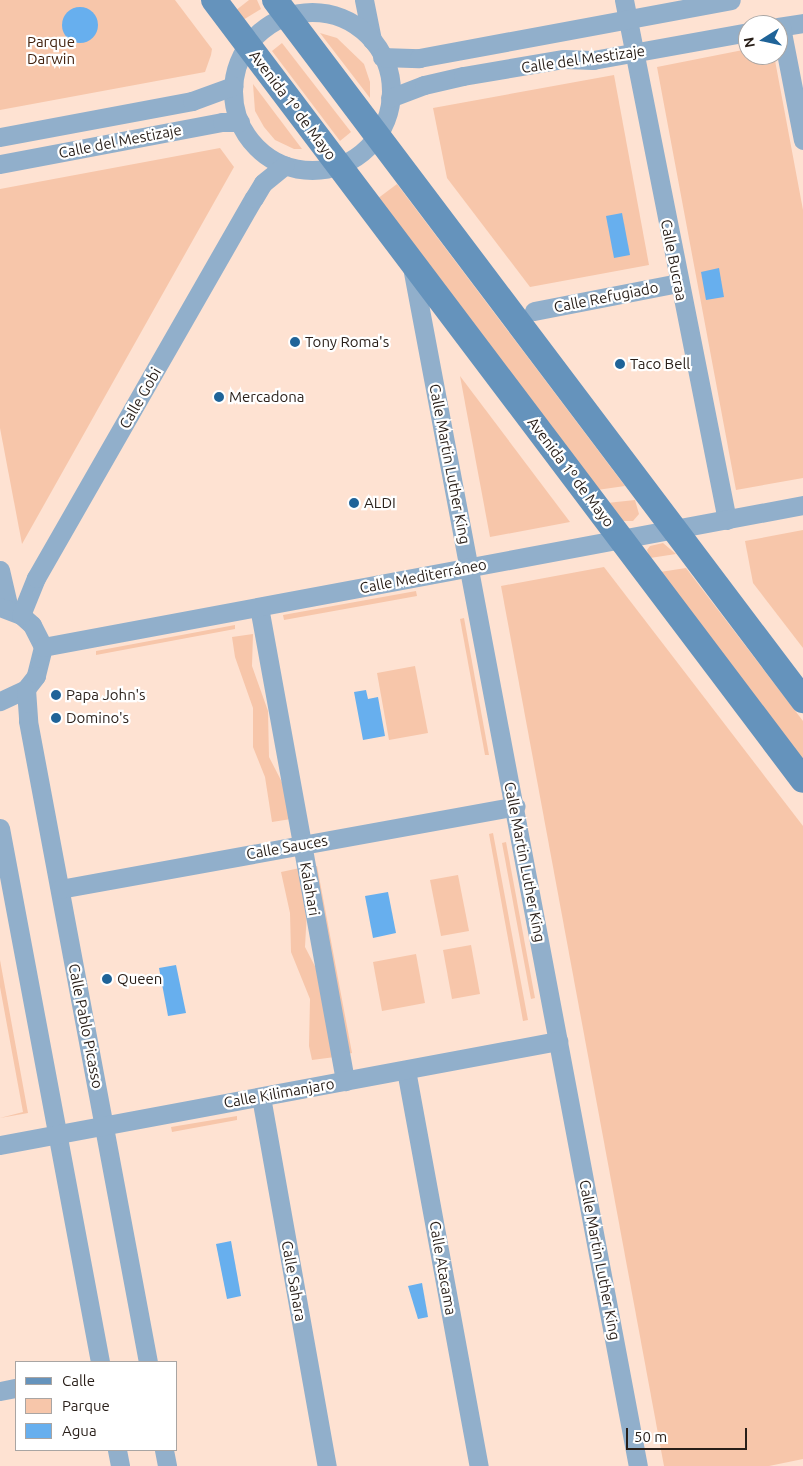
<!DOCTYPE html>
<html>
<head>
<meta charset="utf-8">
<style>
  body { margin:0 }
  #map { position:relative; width:803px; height:1466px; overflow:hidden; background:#fee2d2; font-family:Ubuntu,sans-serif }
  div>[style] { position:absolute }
  .green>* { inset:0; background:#f7c6aa }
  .water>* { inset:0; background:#67afee }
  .round { border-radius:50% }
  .street>* { height:19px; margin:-9.5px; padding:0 9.5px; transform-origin:9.5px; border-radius:9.5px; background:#91afcb }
  .street>.ring { margin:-9.5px; padding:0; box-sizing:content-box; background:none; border:19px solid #91afcb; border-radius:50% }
  .secondary>* { height:26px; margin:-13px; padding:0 13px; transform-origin:13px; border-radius:13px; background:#6593bc }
  .dots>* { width:14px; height:14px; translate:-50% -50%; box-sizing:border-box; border:2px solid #fff; border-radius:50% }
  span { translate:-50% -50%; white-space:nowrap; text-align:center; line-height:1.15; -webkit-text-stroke:4.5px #fff; paint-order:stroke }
  .park-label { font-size:15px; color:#41210d }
  .street-label { font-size:15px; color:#281e18 }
  .poi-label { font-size:15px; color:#281e18 }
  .left { translate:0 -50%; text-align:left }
  .legend { position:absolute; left:15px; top:1361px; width:162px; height:90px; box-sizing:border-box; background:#fff; border:1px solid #a9a5a3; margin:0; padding:6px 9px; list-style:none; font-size:15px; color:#281e18 }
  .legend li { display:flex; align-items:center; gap:10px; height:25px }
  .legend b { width:25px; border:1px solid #a9a5a3 }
  .north { position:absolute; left:738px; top:15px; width:50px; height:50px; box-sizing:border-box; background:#fff; border:1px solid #a9a5a3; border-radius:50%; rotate:260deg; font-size:14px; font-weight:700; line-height:20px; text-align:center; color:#281e18 }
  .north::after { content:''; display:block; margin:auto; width:18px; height:22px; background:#1f6398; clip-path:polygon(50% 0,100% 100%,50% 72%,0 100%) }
  .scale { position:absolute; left:626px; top:1428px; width:121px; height:22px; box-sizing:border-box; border:2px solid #281e18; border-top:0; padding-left:6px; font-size:15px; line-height:18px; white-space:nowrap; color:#281e18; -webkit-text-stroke:4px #fff; paint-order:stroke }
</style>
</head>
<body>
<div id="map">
  <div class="green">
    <i style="clip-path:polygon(0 0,175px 0,212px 49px,211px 55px,205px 72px,0 110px)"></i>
    <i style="clip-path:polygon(249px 0,257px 0,261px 9px,243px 20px,235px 11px)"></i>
    <i style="clip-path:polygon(320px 33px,337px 38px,364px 64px,370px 82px,370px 98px)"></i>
    <i style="clip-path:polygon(282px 43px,351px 132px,340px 141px,272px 51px)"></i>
    <i style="clip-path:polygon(748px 49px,748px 55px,774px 55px,803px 210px,803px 478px,736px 490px,657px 67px)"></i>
    <i style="clip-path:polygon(614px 75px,649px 265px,530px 287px,447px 178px,433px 108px)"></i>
    <i style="clip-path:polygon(253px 84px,302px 149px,294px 149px,275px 140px,264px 127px,255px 111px)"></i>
    <i style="clip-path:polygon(220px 148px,234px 167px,22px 544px,0 428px,0 189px)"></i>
    <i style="clip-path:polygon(397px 184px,625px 486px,597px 490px,377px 199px)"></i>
    <i style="clip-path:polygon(460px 376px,570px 522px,490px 537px)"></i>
    <i style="clip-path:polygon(635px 500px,639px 514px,633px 521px,622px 521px,607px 503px)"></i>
    <i style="clip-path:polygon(803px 530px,803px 648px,753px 583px,745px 541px)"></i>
    <i style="clip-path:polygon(663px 543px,676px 554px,650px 558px,647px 550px,650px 546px)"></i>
    <i style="clip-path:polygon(604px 567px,803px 826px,803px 1459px,769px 1466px,664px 1466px,501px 586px)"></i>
    <i style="clip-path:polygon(686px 568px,803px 721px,803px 761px,660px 572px)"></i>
    <i style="clip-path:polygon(416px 591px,417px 596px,284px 620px,283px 615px)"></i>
    <i style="clip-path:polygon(464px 618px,489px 755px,485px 755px,460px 619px)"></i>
    <i style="clip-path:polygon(235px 625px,235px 629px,96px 655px,96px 651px)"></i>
    <i style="clip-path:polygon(253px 634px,252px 666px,268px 711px,269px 757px,285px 788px,291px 819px,272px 822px,265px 777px,253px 747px,253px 708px,235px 657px,232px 637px)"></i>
    <i style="clip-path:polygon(415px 666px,428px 733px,389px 740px,377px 673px)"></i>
    <i style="clip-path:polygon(493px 833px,528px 1020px,523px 1021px,489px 834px)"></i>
    <i style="clip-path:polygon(506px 842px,535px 998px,531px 999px,502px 843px)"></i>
    <i style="clip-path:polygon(317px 866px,352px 1053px,348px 1054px,313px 867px)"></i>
    <i style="clip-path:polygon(300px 868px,307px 910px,305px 947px,320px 976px,335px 1057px,312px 1060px,309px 1046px,310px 999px,291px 952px,290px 913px,281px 872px)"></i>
    <i style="clip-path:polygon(458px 875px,469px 931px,441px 936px,430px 880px)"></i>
    <i style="clip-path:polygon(471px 945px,480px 994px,452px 999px,443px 950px)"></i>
    <i style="clip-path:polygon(416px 954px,425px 1003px,382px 1011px,373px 962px)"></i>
    <i style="clip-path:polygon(0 960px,28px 1113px,0 1118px,23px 1112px,0 987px)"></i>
    <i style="clip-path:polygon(237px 1116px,237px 1120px,172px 1132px,171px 1127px)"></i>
  </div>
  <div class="water">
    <i class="round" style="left:62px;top:7px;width:36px;height:36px"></i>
    <i style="clip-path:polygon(622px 213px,630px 255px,614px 258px,606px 216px)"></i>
    <i style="clip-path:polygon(719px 268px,724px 297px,706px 300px,701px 272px)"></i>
    <i style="clip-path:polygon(366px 690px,368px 699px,378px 697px,385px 736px,363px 740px,354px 692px)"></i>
    <i style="clip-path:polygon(388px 892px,396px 933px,373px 938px,365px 896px)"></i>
    <i style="clip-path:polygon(176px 965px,186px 1013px,168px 1016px,159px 968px)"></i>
    <i style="clip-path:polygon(231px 1241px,241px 1296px,227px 1299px,216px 1244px)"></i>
    <i style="clip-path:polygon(422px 1283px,428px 1317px,418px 1319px,408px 1286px)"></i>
  </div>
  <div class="street">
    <i style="left:364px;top:0;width:41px;rotate:78.7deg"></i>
    <i style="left:624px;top:0;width:530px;rotate:78.8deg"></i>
    <i class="ring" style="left:233px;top:12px;width:139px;height:139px"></i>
    <i style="left:778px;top:27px;width:25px;rotate:-9deg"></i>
    <i style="left:781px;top:27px;width:115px;rotate:79deg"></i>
    <i style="left:382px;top:57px;width:37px;rotate:2deg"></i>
    <i style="left:419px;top:58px;width:317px;rotate:-10.5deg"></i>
    <i style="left:390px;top:98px;width:36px;rotate:-21deg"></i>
    <i style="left:424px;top:85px;width:40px;rotate:-13deg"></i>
    <i style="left:463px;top:76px;width:102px;rotate:-9.6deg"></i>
    <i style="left:564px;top:59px;width:29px;rotate:2deg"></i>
    <i style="left:593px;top:60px;width:158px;rotate:-10.2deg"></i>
    <i style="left:0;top:137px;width:195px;rotate:-10.6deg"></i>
    <i style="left:192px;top:101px;width:44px;rotate:-20.1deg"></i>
    <i style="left:0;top:164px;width:226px;rotate:-10.7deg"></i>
    <i style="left:222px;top:122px;width:18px"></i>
    <i style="left:412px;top:267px;width:1220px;rotate:79.33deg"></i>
    <i style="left:534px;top:311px;width:147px;rotate:-11deg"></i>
    <i style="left:0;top:570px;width:40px;rotate:77deg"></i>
    <i style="left:0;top:607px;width:22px;rotate:21deg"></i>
    <i style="left:21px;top:615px;width:15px;rotate:42deg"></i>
    <i style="left:32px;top:625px;width:25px;rotate:63deg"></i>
    <i style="left:43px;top:647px;width:30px;rotate:104deg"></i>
    <i style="left:36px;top:676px;width:16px;rotate:128deg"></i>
    <i style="left:26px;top:689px;width:29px;rotate:155deg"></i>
    <i style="left:259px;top:607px;width:482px;rotate:79.7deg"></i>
    <i style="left:21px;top:615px;width:40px;rotate:-68deg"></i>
    <i style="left:36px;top:578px;width:438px;rotate:-60.2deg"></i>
    <i style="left:254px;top:198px;width:17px;rotate:-59deg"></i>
    <i style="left:263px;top:183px;width:28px;rotate:-39deg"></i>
    <i style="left:43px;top:647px;width:773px;rotate:-10.58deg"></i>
    <i style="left:26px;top:689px;width:32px;rotate:86deg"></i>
    <i style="left:28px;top:721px;width:652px;rotate:79.4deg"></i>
    <i style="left:0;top:828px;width:543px;rotate:79.39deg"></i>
    <i style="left:60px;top:889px;width:463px;rotate:-10.3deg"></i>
    <i style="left:406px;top:1070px;width:403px;rotate:79.6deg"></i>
    <i style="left:261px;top:1097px;width:375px;rotate:79.9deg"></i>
    <i style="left:0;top:1145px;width:568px;rotate:-10.56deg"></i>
    <i style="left:0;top:1391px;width:16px;rotate:-11deg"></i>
    <i style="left:117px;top:1450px;width:16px;rotate:79deg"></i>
    <i style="left:164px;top:1450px;width:16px;rotate:79deg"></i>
  </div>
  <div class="secondary">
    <i style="left:214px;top:0;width:977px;rotate:52.94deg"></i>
    <i style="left:275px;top:0;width:877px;rotate:52.97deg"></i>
  </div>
  <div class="dots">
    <i style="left:295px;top:342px;background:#1f6398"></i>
    <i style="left:620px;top:364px;background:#1f6398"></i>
    <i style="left:219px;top:397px;background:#1f6398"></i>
    <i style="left:354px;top:503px;background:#1f6398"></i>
    <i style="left:56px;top:695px;background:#1f6398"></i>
    <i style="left:56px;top:718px;background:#1f6398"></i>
    <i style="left:107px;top:979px;background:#1f6398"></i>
  </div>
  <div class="park-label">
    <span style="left:51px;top:50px">Parque<br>Darwin</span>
  </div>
  <div class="street-label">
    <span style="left:583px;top:59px;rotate:-8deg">Calle del Mestizaje</span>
    <span style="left:293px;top:105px;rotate:53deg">Avenida 1º de Mayo</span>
    <span style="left:120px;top:141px;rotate:-11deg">Calle del Mestizaje</span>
    <span style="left:674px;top:260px;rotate:79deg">Calle Bucraa</span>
    <span style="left:606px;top:297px;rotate:-11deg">Calle Refugiado</span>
    <span style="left:140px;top:398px;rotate:-60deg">Calle Gobi</span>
    <span style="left:450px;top:464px;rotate:79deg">Calle Martin Luther King</span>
    <span style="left:571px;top:472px;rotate:53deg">Avenida 1º de Mayo</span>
    <span style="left:423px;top:576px;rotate:-11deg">Calle Mediterráneo</span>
    <span style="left:287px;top:847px;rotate:-10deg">Calle Sauces</span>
    <span style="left:525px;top:862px;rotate:79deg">Calle Martin Luther King</span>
    <span style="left:310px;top:889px;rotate:80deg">Kalahari</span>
    <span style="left:86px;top:1026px;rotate:79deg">Calle Pablo Picasso</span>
    <span style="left:279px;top:1093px;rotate:-10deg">Calle Kilimanjaro</span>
    <span style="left:600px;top:1260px;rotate:79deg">Calle Martin Luther King</span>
    <span style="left:443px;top:1268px;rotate:80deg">Calle Atacama</span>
    <span style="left:294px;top:1281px;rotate:80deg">Calle Sahara</span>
  </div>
  <div class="poi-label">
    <span class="left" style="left:305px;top:342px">Tony Roma's</span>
    <span class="left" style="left:630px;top:364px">Taco Bell</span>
    <span class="left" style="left:229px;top:397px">Mercadona</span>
    <span class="left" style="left:364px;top:503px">ALDI</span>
    <span class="left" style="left:66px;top:695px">Papa John's</span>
    <span class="left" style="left:66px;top:718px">Domino's</span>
    <span class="left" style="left:117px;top:979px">Queen</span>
  </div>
  <ul class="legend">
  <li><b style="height:6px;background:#6593bc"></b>Calle</li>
  <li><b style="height:14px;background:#f7c6aa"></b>Parque</li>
  <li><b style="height:14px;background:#67afee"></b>Agua</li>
  </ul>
  <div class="north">N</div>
  <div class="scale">50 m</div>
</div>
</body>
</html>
